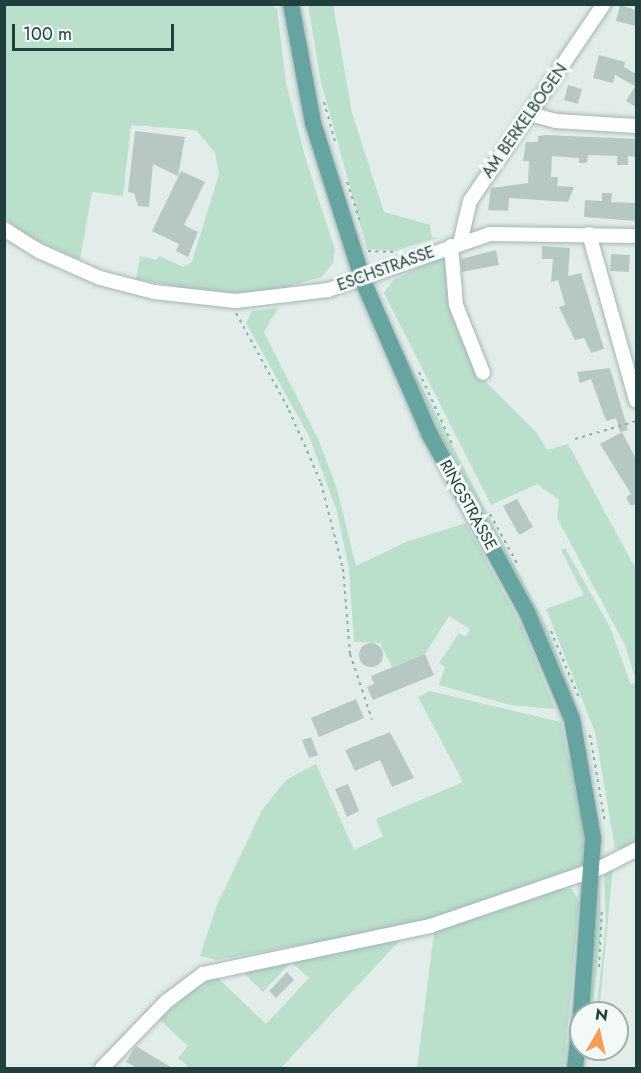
<!DOCTYPE html>
<html>
<head>
<meta charset="utf-8">
<style>
  body { margin:0 }
  #map { position:relative; width:641px; height:1073px; overflow:hidden; background:#e2edea; font-family:Jost,sans-serif }
  div>[style] { position:absolute }
  .green>* { inset:0; background:#badfcb }
  .building>* { inset:0; background:#b7c8c4 }
  .round { border-radius:50% }
  .path>* { height:2px; margin-top:-1px; transform-origin:0; background:repeating-linear-gradient(90deg,#81b2ac 0 3px,transparent 0 7.5px) }
  .roads { filter:drop-shadow(0 0 2px #a4b5b3) drop-shadow(0 0 2px #a4b5b3) }
  .minor>* { height:14px; margin:-7px; padding:0 7px; transform-origin:7px; border-radius:7px; background:#fff }
  .major>* { height:16px; margin:-8px; padding:0 8px; transform-origin:8px; border-radius:8px; background:#65a4a0 }
  span { translate:-50% -50%; white-space:nowrap; text-align:center; line-height:1.15; -webkit-text-stroke:6px #f3f9f7; paint-order:stroke }
  .street-label { font-size:16px; color:#213f3d }
  .frame { position:absolute; inset:0; border:6px solid #213f3d; pointer-events:none }
  .north { position:absolute; left:569px; top:1001px; width:60px; height:60px; box-sizing:border-box; background:#f3f9f7; border:2px solid #9fafad; border-radius:50%; rotate:9deg; font-size:16px; font-weight:700; line-height:24px; text-align:center; color:#213f3d }
  .north::after { content:''; display:block; margin:auto; width:21px; height:27px; background:#f79d56; clip-path:polygon(50% 0,100% 100%,50% 72%,0 100%) }
  .scale { position:absolute; left:12px; top:24px; width:162px; height:27px; box-sizing:border-box; border:3px solid #213f3d; border-top:0; padding-left:8px; font-size:18px; line-height:21px; white-space:nowrap; color:#213f3d; -webkit-text-stroke:4px #f3f9f7; paint-order:stroke }
</style>
</head>
<body>
<div id="map">
  <div class="green">
    <i style="clip-path:polygon(270px 4px,277px 9px,286px 83px,306px 160px,335px 250px,333px 263px,322px 277px,267px 292px,211px 293px,136px 279px,140px 256px,156px 260px,159px 256px,183px 267px,192px 262px,219px 174px,215px 153px,196px 130px,131px 125px,123px 196px,92px 192px,80px 260px,25px 235px,5px 218px,4px 5px)"></i>
    <i style="clip-path:polygon(308px 5px,333px 5px,352px 113px,384px 212px,430px 225px,432px 237px,437px 238px,395px 251px,367px 249px,321px 82px)"></i>
    <i style="clip-path:polygon(447px 254px,479px 375px,537px 433px,547px 450px,568px 444px,636px 569px,636px 840px,625px 849px,615px 848px,595px 732px,546px 609px,584px 595px,561px 550px,565px 548px,610px 627px,631px 685px,636px 681px,625px 645px,557px 518px,559px 500px,537px 484px,491px 505px,384px 293px,393px 280px)"></i>
    <i style="clip-path:polygon(278px 308px,264px 332px,319px 441px,337px 489px,356px 566px,406px 542px,466px 523px,522px 627px,555px 709px,510px 705px,439px 685px,445px 667px,439px 663px,459px 633px,466px 637px,470px 629px,449px 616px,425px 654px,392px 667px,380px 643px,354px 642px,349px 569px,337px 511px,309px 436px,246px 323px,252px 311px)"></i>
    <i style="clip-path:polygon(390px 325px,548px 630px,579px 711px,441px 443px)"></i>
    <i style="clip-path:polygon(430px 691px,561px 722px,568px 758px,577px 759px,584px 805px,583px 865px,434px 921px,217px 960px,200px 956px,216px 907px,262px 810px,286px 780px,316px 764px,354px 850px,383px 836px,376px 819px,463px 782px,418px 697px)"></i>
    <i style="clip-path:polygon(613px 868px,599px 1013px,596px 1013px,606px 925px,604px 873px)"></i>
    <i style="clip-path:polygon(600px 878px,601px 930px,592px 1013px,586px 1013px)"></i>
    <i style="clip-path:polygon(556px 889px,572px 889px,579px 902px,564px 1068px,417px 1068px,434px 932px)"></i>
    <i style="clip-path:polygon(401px 939px,281px 1068px,190px 1068px,178px 1058px,188px 1046px,159px 1019px,206px 979px,216px 976px,266px 1024px,309px 978px,291px 962px,263px 992px,242px 971px,247px 967px)"></i>
  </div>
  <div class="building">
    <i style="clip-path:polygon(620px 5px,636px 10px,636px 26px,616px 21px)"></i>
    <i style="clip-path:polygon(599px 55px,625px 62px,624px 67px,636px 74px,636px 107px,626px 101px,635px 86px,615px 75px,613px 83px,593px 78px)"></i>
    <i style="clip-path:polygon(568px 85px,582px 89px,578px 104px,564px 100px)"></i>
    <i style="clip-path:polygon(135px 131px,185px 137px,178px 176px,153px 164px,149px 207px,138px 206px,134px 193px,128px 192px)"></i>
    <i style="clip-path:polygon(546px 135px,636px 139px,636px 157px,628px 156px,628px 165px,617px 165px,617px 156px,588px 155px,587px 163px,579px 163px,579px 158px,552px 156px,551px 177px,558px 177px,557px 186px,574px 187px,568px 202px,509px 198px,508px 211px,488px 210px,491px 188px,528px 183px,529px 161px,523px 161px,526px 142px,538px 142px,538px 136px)"></i>
    <i style="clip-path:polygon(181px 171px,205px 182px,184px 225px,198px 232px,188px 257px,176px 251px,179px 244px,152px 231px)"></i>
    <i style="clip-path:polygon(602px 193px,612px 193px,611px 202px,636px 203px,635px 221px,584px 217px,585px 200px,602px 201px)"></i>
    <i style="clip-path:polygon(542px 246px,570px 248px,568px 276px,581px 273px,604px 349px,591px 353px,584px 338px,575px 340px,559px 307px,565px 305px,558px 280px,551px 282px,553px 259px,542px 259px)"></i>
    <i style="clip-path:polygon(496px 250px,499px 265px,462px 272px,461px 259px)"></i>
    <i style="clip-path:polygon(611px 254px,630px 255px,629px 272px,610px 271px)"></i>
    <i style="clip-path:polygon(610px 368px,628px 430px,620px 432px,616px 418px,606px 421px,591px 379px,580px 383px,577px 372px)"></i>
    <i style="clip-path:polygon(622px 432px,636px 459px,636px 505px,630px 505px,626px 497px,631px 494px,600px 444px)"></i>
    <i style="clip-path:polygon(517px 499px,533px 527px,519px 535px,503px 506px)"></i>
    <i class="round" style="left:359px;top:643px;width:24px;height:24px"></i>
    <i style="clip-path:polygon(425px 654px,434px 675px,373px 700px,367px 687px,374px 684px,371px 676px)"></i>
    <i style="clip-path:polygon(356px 699px,364px 718px,319px 737px,311px 718px)"></i>
    <i style="clip-path:polygon(390px 732px,414px 778px,392px 787px,380px 760px,355px 771px,345px 750px)"></i>
    <i style="clip-path:polygon(311px 737px,318px 755px,309px 758px,302px 740px)"></i>
    <i style="clip-path:polygon(348px 784px,359px 811px,347px 817px,335px 789px)"></i>
    <i style="clip-path:polygon(287px 972px,294px 980px,276px 998px,269px 991px)"></i>
    <i style="clip-path:polygon(136px 1046px,172px 1068px,137px 1068px,126px 1062px)"></i>
  </div>
  <div class="path">
    <i style="left:324px;top:102px;width:45px;rotate:74.4deg"></i>
    <i style="left:347px;top:182px;width:40px;rotate:72deg"></i>
    <i style="left:368px;top:251px;width:30px;rotate:2deg"></i>
    <i style="left:236px;top:313px;width:111px;rotate:61.3deg"></i>
    <i style="left:289px;top:410px;width:80px;rotate:66.3deg"></i>
    <i style="left:321px;top:483px;width:89px;rotate:75.7deg"></i>
    <i style="left:343px;top:569px;width:85px;rotate:85.3deg"></i>
    <i style="left:350px;top:654px;width:69px;rotate:71.3deg"></i>
    <i style="left:419px;top:372px;width:81px;rotate:65.3deg"></i>
    <i style="left:575px;top:439px;width:64px;rotate:-16.4deg"></i>
    <i style="left:490px;top:514px;width:60px;rotate:61.3deg"></i>
    <i style="left:551px;top:631px;width:73px;rotate:67.3deg"></i>
    <i style="left:590px;top:735px;width:89px;rotate:80.3deg"></i>
    <i style="left:599px;top:967px;width:60px;rotate:-87.1deg"></i>
  </div>
  <div class="roads">
    <div class="minor">
      <i style="left:530px;top:114px;width:27px;rotate:15deg"></i>
      <i style="left:556px;top:121px;width:80px;rotate:3.6deg"></i>
      <i style="left:4px;top:229px;width:41px;rotate:32.2deg"></i>
      <i style="left:39px;top:251px;width:67px;rotate:23.9deg"></i>
      <i style="left:100px;top:278px;width:56px;rotate:14.5deg"></i>
      <i style="left:154px;top:292px;width:82px;rotate:6.3deg"></i>
      <i style="left:236px;top:301px;width:93px;rotate:-6.8deg"></i>
      <i style="left:328px;top:290px;width:171px;rotate:-19.1deg"></i>
      <i style="left:490px;top:234px;width:146px;rotate:0.8deg"></i>
      <i style="left:589px;top:234px;width:173px;rotate:74.2deg"></i>
      <i style="left:460px;top:243px;width:43px;rotate:-76.6deg"></i>
      <i style="left:470px;top:201px;width:238px;rotate:-55.8deg"></i>
      <i style="left:451px;top:246px;width:59px;rotate:85.2deg"></i>
      <i style="left:456px;top:305px;width:73px;rotate:68.3deg"></i>
      <i style="left:102px;top:1068px;width:93px;rotate:-45.9deg"></i>
      <i style="left:167px;top:1001px;width:45px;rotate:-36.9deg"></i>
      <i style="left:203px;top:974px;width:232px;rotate:-11.9deg"></i>
      <i style="left:430px;top:926px;width:182px;rotate:-18.9deg"></i>
      <i style="left:602px;top:867px;width:38px;rotate:-27deg"></i>
    </div>
    <div class="major">
      <i style="left:291px;top:4px;width:121px;rotate:79.5deg"></i>
      <i style="left:313px;top:123px;width:166px;rotate:72.4deg"></i>
      <i style="left:363px;top:281px;width:168px;rotate:66.5deg"></i>
      <i style="left:430px;top:435px;width:202px;rotate:61.3deg"></i>
      <i style="left:527px;top:612px;width:116px;rotate:67.2deg"></i>
      <i style="left:572px;top:719px;width:121px;rotate:80deg"></i>
      <i style="left:593px;top:838px;width:175px;rotate:93.9deg"></i>
      <i style="left:575px;top:1068px;width:54px;rotate:-83.7deg"></i>
    </div>
  </div>
  <div class="street-label">
    <span style="left:525px;top:121px;rotate:-55deg">AM BERKELBOGEN</span>
    <span style="left:386px;top:269px;rotate:-20deg">ESCHSTRASSE</span>
    <span style="left:468px;top:505px;rotate:61deg">RINGSTRASSE</span>
  </div>
  <div class="frame"></div>
  <div class="north">N</div>
  <div class="scale">100 m</div>
</div>
</body>
</html>
